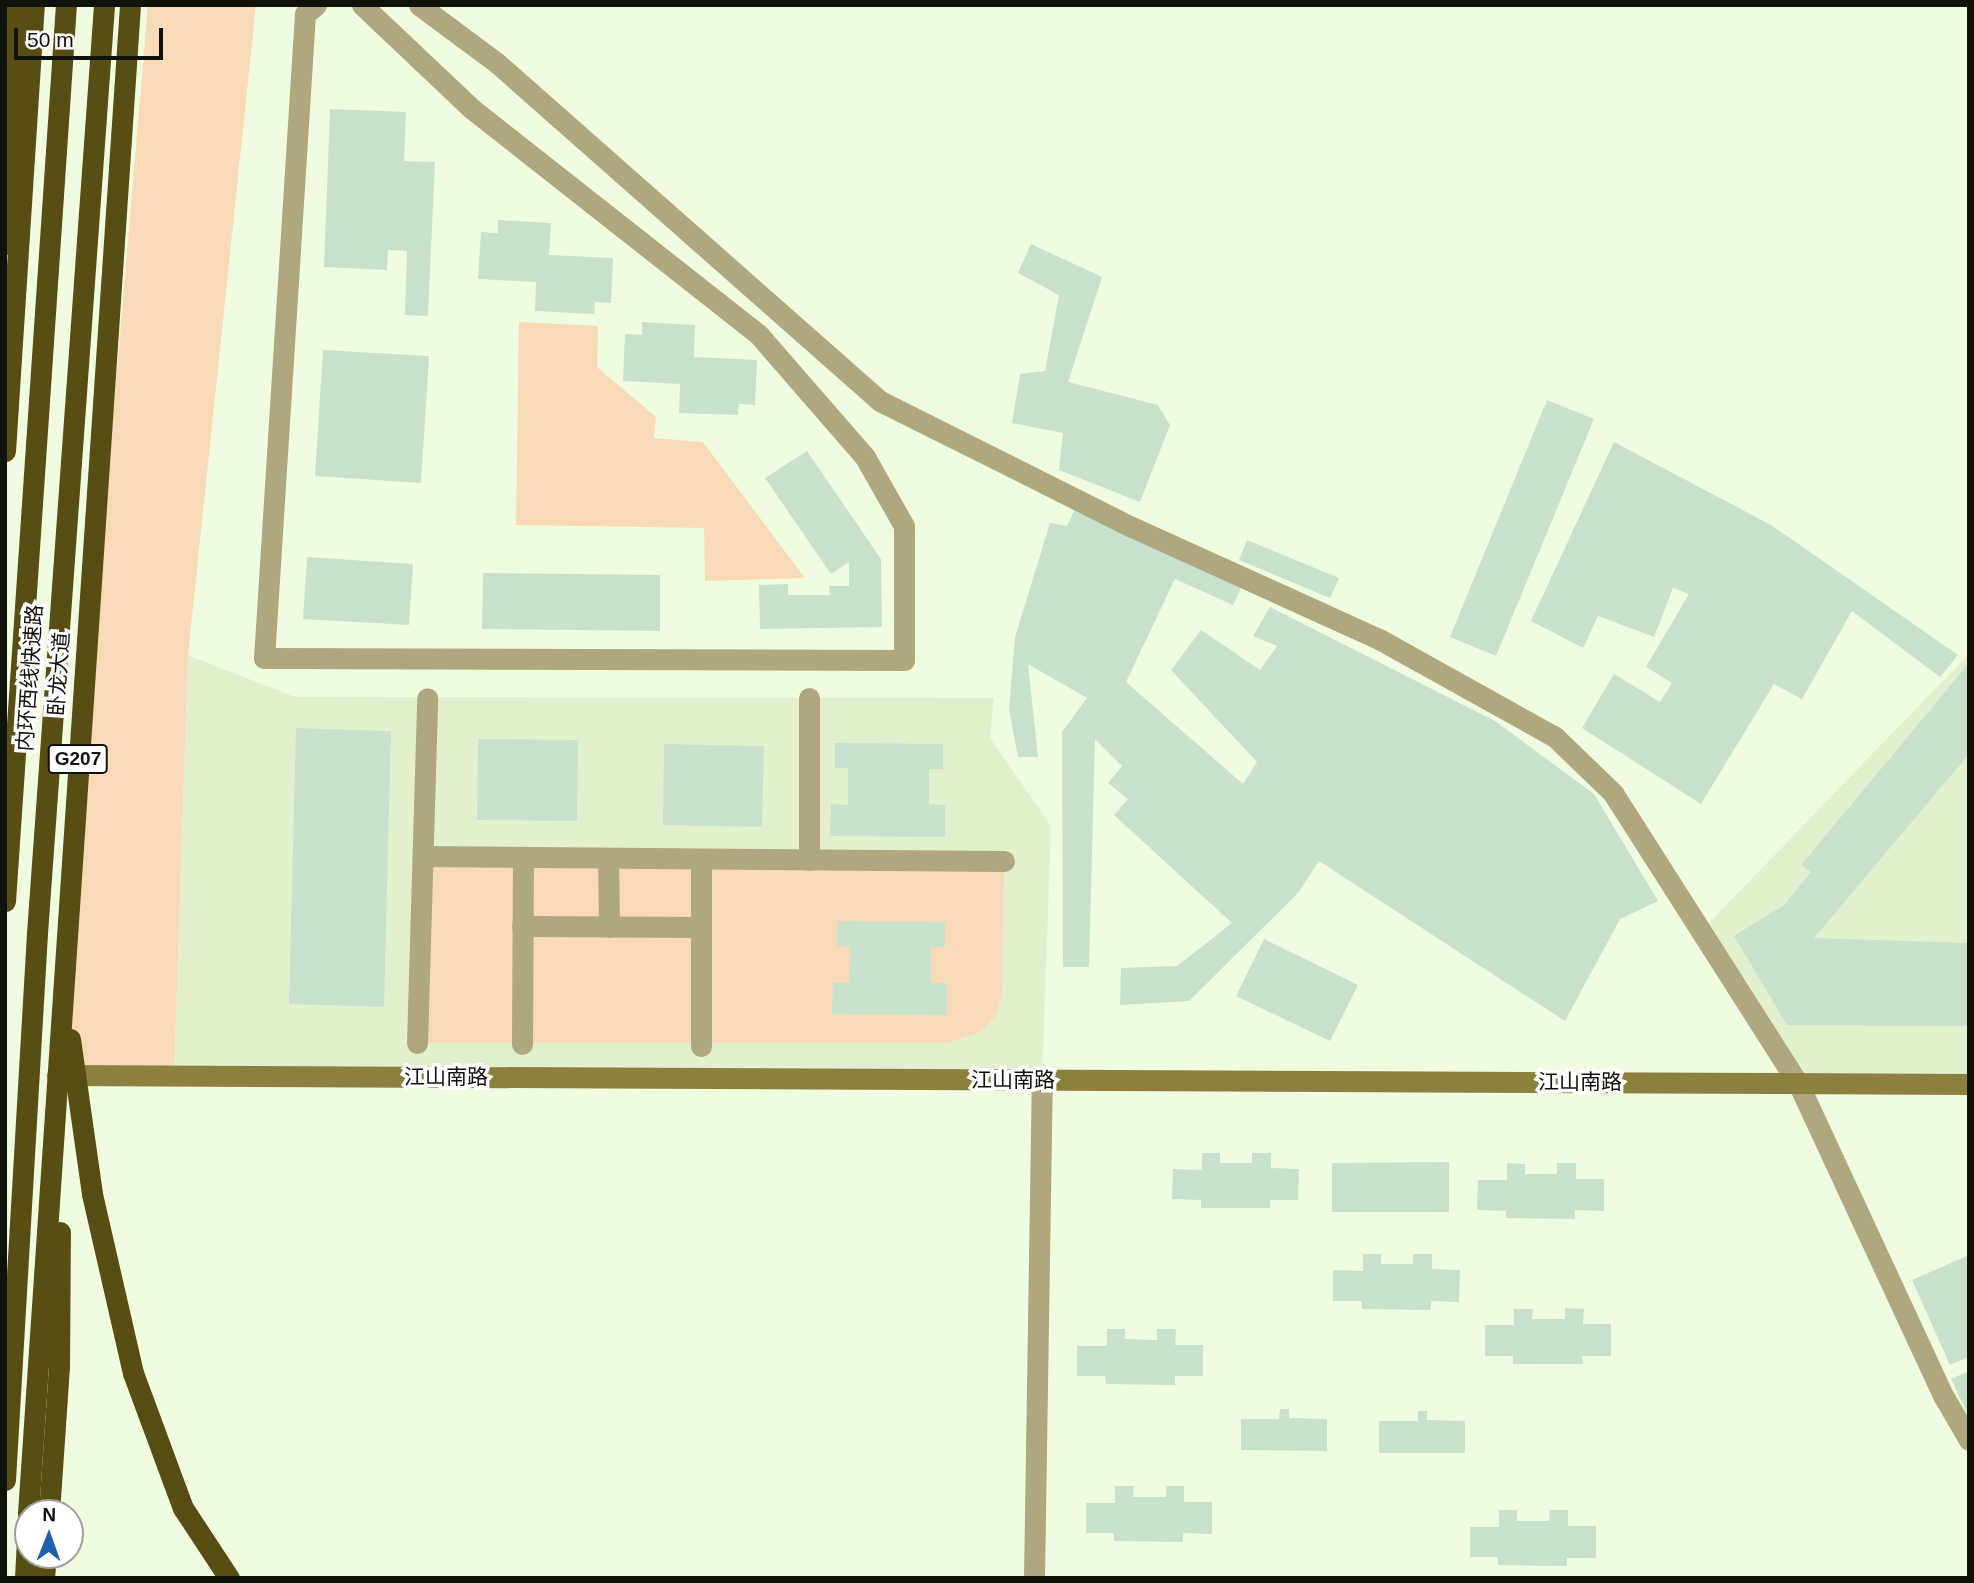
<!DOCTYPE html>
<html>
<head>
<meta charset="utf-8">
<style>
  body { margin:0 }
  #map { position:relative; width:1974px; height:1583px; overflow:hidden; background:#f0fce0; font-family:Helvetica,"Noto Sans SC",sans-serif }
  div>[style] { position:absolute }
  .built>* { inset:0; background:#e3f0ce }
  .green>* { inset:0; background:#f8dbb6 }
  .building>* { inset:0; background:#c8e1cd }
  .street>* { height:21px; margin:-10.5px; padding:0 10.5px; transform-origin:10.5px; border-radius:10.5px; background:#afa77d }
  .secondary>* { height:21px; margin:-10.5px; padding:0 10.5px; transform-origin:10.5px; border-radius:10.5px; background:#8c803f }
  .highway>* { height:21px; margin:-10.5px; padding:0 10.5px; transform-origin:10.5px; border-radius:10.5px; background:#584d13 }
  span { translate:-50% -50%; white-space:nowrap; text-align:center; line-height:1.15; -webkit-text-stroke:7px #fff; paint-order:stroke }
  .shield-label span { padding:2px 5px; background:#fff; border:2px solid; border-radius:5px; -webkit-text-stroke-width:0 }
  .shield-label { font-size:19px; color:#0f1209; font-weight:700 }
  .street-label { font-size:21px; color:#0f1209 }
  .frame { position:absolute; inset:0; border:7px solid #0f1209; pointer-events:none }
  .north { position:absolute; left:14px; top:1499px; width:70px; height:70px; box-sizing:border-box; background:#fff; border:2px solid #9fa09d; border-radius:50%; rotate:1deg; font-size:19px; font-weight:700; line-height:28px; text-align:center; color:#0f1209 }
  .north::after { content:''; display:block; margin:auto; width:24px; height:32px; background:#1d5eae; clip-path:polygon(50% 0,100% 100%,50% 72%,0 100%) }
  .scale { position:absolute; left:14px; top:28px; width:149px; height:32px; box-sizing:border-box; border:4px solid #0f1209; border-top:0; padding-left:9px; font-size:21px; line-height:24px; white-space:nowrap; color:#0f1209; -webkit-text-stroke:5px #fff; paint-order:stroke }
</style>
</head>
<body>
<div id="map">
  <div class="built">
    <i style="clip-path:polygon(1969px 654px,1969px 1084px,1798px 1083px,1701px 931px)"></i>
    <i style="clip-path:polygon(188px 655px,295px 697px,994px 698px,990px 738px,1051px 826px,1042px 1080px,174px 1078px)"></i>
  </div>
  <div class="green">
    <i style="clip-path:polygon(148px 5px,256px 5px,188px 655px,174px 1078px,57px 1075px)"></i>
    <i style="clip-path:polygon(519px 322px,598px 326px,597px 367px,656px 417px,654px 438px,703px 442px,805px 578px,705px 581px,704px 528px,516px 525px)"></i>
    <i style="clip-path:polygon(423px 856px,1004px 861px,1002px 993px,997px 1014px,981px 1032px,948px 1043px,417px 1043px)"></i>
  </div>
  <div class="building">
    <i style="clip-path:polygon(330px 109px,406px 112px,404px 161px,435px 162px,428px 316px,405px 315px,407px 251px,388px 250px,387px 270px,324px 267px)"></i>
    <i style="clip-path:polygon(498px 220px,551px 223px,549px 255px,613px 258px,611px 303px,595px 302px,594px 314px,535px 311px,536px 282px,478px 279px,481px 232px,498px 233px)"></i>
    <i style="clip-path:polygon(1031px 244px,1102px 277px,1068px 382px,1158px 405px,1170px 425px,1140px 502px,1059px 470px,1063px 433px,1012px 423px,1020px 374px,1045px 371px,1059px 295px,1018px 273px)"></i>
    <i style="clip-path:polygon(642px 322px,695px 325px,694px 357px,757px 360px,755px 405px,739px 404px,738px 415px,679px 413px,680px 384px,623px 381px,625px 334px,642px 335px)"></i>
    <i style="clip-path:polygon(323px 350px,429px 356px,421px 483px,315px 476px)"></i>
    <i style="clip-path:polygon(1547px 400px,1594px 419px,1496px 656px,1450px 637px)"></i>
    <i style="clip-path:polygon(1614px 442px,1771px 525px,1958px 655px,1940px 677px,1852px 611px,1802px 699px,1774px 684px,1701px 804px,1582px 728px,1614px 674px,1660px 702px,1672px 683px,1646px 667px,1689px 594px,1673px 588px,1654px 637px,1598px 616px,1583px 648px,1531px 621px)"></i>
    <i style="clip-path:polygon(807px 451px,881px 559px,882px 627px,760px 629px,759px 585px,788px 584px,788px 595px,830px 595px,829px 586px,849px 586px,849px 562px,831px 574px,765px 478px)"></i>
    <i style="clip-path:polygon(1076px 507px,1241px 588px,1233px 605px,1175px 579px,1126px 682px,1243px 784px,1257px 762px,1171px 670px,1201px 630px,1260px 670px,1277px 646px,1253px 636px,1270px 607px,1495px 721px,1594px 794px,1658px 901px,1620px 919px,1565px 1021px,1319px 861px,1298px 893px,1189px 1001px,1120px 1005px,1121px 968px,1177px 966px,1232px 923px,1114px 815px,1128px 799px,1108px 783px,1122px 766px,1095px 739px,1089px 967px,1063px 967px,1062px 732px,1087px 698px,1028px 664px,1038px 757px,1018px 757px,1009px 709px,1015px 637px,1050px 523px,1067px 526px)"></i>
    <i style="clip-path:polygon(1247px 540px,1339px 578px,1330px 598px,1239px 560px)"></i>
    <i style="clip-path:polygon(307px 557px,413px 564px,409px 625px,303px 619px)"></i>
    <i style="clip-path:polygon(483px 573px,660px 575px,660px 631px,482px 629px)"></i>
    <i style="clip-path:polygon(1969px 663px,1969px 754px,1814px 938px,1969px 943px,1969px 1026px,1787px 1025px,1734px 936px,1784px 905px,1811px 872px,1801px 865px)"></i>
    <i style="clip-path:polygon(296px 728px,391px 731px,384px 1007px,289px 1004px)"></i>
    <i style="clip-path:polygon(478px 739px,578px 740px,577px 821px,477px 820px)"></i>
    <i style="clip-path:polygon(835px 743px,943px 744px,943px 769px,929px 769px,929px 804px,945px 805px,945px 837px,830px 836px,831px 804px,848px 805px,848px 768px,835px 768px)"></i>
    <i style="clip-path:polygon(664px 744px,764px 746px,762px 827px,663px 825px)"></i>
    <i style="clip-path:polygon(837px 921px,945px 922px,945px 947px,931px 947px,931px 983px,947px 983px,947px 1015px,832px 1014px,833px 983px,849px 983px,850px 946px,837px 946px)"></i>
    <i style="clip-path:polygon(1264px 939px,1358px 985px,1330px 1041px,1236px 996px)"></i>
    <i style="clip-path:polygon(1202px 1153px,1220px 1153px,1220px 1163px,1252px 1163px,1252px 1153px,1271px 1153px,1271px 1168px,1299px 1169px,1298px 1200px,1270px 1200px,1270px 1208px,1201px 1208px,1201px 1200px,1172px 1199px,1173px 1169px,1202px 1170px)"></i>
    <i style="clip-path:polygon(1449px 1162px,1449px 1212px,1332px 1212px,1332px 1163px)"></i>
    <i style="clip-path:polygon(1507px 1163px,1525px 1164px,1525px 1174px,1557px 1174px,1557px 1163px,1576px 1163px,1576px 1179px,1604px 1179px,1604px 1211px,1575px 1210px,1575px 1219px,1506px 1218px,1506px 1211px,1477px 1210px,1478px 1180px,1507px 1180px)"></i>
    <i style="clip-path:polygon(1363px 1254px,1381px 1254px,1381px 1264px,1413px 1264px,1413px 1254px,1432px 1254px,1432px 1269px,1460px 1270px,1459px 1302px,1431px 1301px,1431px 1310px,1362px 1309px,1362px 1301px,1333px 1301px,1333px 1270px,1363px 1271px)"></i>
    <i style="clip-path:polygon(1969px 1255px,1969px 1357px,1950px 1365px,1912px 1280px)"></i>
    <i style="clip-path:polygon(1565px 1308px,1584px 1309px,1583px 1324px,1611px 1324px,1611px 1356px,1582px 1356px,1583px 1364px,1513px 1364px,1513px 1356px,1485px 1356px,1485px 1325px,1514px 1325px,1514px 1309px,1533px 1309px,1532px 1319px,1565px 1319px)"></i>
    <i style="clip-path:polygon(1107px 1329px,1125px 1329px,1125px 1339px,1157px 1340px,1157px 1329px,1176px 1329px,1175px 1345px,1203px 1345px,1203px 1376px,1175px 1376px,1175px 1385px,1106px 1384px,1105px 1376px,1077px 1376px,1077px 1346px,1107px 1346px)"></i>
    <i style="clip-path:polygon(1969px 1371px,1969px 1417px,1951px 1379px)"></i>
    <i style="clip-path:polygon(1280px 1409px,1289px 1409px,1289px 1418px,1327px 1419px,1327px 1451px,1241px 1450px,1241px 1419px,1279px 1419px)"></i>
    <i style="clip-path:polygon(1418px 1411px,1427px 1411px,1427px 1420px,1465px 1421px,1465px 1453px,1379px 1453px,1379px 1421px,1418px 1421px)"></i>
    <i style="clip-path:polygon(1115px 1486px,1134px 1486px,1133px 1497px,1166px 1497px,1166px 1486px,1184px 1486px,1184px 1502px,1212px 1502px,1212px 1534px,1183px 1533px,1183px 1542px,1114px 1541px,1114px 1533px,1086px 1533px,1086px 1503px,1115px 1503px)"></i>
    <i style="clip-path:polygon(1499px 1510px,1517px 1510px,1517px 1521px,1549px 1521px,1550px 1510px,1568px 1510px,1568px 1526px,1596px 1526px,1596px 1558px,1567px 1558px,1567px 1566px,1498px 1565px,1498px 1557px,1470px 1557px,1470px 1527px,1499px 1527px)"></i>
  </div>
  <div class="street">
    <i style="left:316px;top:5px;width:14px;rotate:141deg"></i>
    <i style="left:305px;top:14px;width:645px;rotate:93.64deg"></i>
    <i style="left:264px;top:658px;width:640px;rotate:0.18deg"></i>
    <i style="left:904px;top:660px;width:134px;rotate:-90deg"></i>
    <i style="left:904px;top:526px;width:79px;rotate:-119.5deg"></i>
    <i style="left:865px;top:457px;width:163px;rotate:-131deg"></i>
    <i style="left:758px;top:334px;width:365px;rotate:-141.8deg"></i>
    <i style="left:471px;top:108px;width:150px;rotate:-136.6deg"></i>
    <i style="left:419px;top:5px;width:97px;rotate:36.6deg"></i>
    <i style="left:497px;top:63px;width:511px;rotate:41.43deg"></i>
    <i style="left:880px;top:401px;width:282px;rotate:26.6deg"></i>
    <i style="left:1132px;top:527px;width:271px;rotate:24.4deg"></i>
    <i style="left:1379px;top:639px;width:201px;rotate:29.1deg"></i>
    <i style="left:1555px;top:737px;width:81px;rotate:44deg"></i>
    <i style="left:1613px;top:793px;width:344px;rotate:57.5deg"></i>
    <i style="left:1798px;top:1083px;width:346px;rotate:65.1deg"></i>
    <i style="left:1944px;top:1397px;width:50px;rotate:59.8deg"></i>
    <i style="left:423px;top:856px;width:581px;rotate:0.49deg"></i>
    <i style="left:608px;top:860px;width:67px;rotate:89.1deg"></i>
    <i style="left:701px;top:860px;width:186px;rotate:90deg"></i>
    <i style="left:809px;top:860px;width:162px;rotate:-90deg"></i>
    <i style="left:522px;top:926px;width:179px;rotate:0.3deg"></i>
    <i style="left:417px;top:1043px;width:345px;rotate:-88.3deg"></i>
    <i style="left:522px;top:1044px;width:185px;rotate:-89.7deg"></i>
    <i style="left:1034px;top:1578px;width:498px;rotate:-89.1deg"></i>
  </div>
  <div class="secondary">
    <i style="left:57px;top:1075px;width:1912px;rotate:0.27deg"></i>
  </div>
  <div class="highway">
    <i style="left:5px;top:159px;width:154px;rotate:-86.7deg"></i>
    <i style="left:5px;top:166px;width:78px;rotate:89.3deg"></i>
    <i style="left:5px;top:451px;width:447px;rotate:-86.3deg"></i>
    <i style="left:5px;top:901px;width:898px;rotate:-86.11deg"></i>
    <i style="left:70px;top:1039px;width:157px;rotate:81.9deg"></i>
    <i style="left:92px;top:1194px;width:184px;rotate:77.1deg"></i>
    <i style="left:133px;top:1373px;width:144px;rotate:69.7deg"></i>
    <i style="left:183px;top:1508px;width:84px;rotate:56.7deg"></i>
    <i style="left:5px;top:1480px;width:548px;rotate:-86.65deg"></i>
    <i style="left:37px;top:933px;width:930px;rotate:-85.87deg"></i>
    <i style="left:28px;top:1513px;width:1511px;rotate:-86.13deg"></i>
    <i style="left:49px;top:1513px;width:146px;rotate:-86.1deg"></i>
    <i style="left:59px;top:1367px;width:135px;rotate:-89.6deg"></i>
    <i style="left:25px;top:1578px;width:60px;rotate:-87.1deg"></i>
    <i style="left:44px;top:1578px;width:23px;rotate:-85deg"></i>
  </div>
  <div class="shield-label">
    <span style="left:78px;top:759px">G207</span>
  </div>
  <div class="street-label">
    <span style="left:59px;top:674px;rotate:-86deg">卧龙大道</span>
    <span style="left:30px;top:678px;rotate:-86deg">内环西线快速路</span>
    <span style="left:446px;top:1077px">江山南路</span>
    <span style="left:1013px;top:1080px">江山南路</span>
    <span style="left:1580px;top:1082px">江山南路</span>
  </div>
  <div class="frame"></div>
  <div class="north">N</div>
  <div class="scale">50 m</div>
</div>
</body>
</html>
